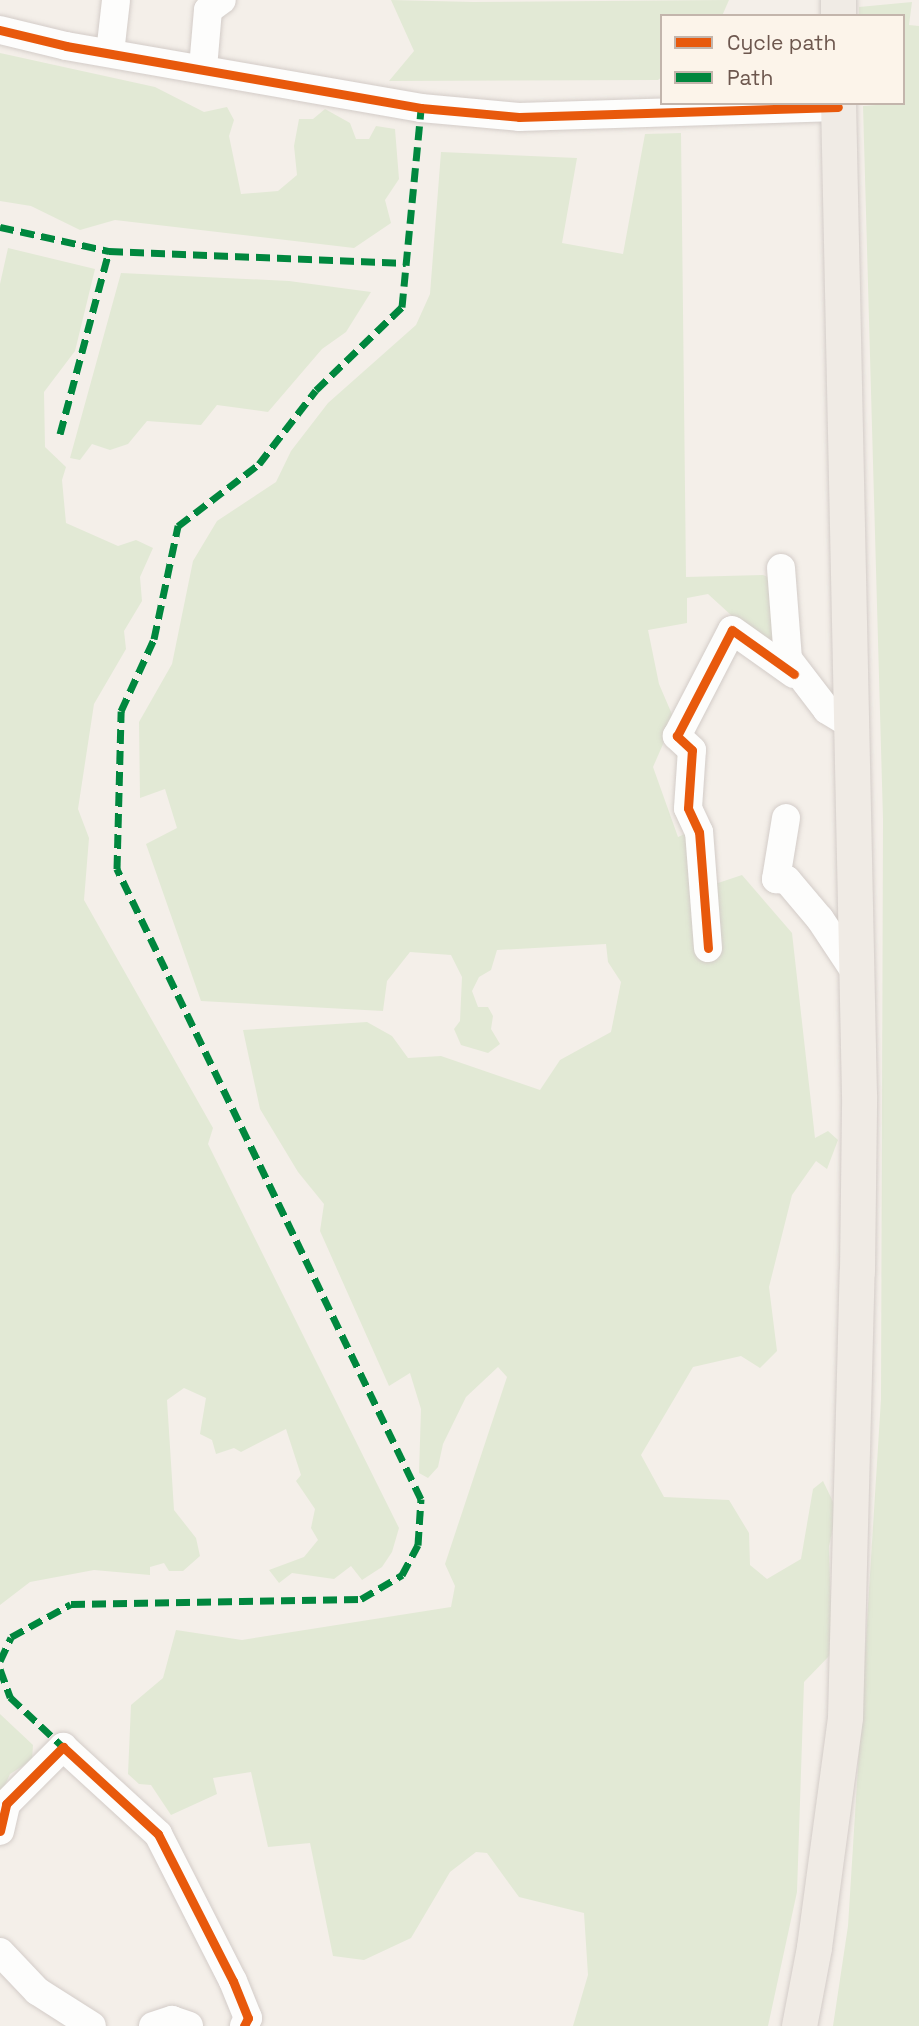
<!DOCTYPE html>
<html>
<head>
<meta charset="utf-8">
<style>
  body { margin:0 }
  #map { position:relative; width:919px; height:2026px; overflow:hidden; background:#f4efe9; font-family:"Space Grotesk",sans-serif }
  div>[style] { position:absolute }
  .green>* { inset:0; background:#e2e9d5 }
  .roads { filter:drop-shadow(0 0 2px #d3ccc8) drop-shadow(0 0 2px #d3ccc8) }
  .minor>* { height:28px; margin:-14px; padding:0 14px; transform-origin:14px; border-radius:14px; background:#fdfdfc }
  .major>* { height:35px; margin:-17.5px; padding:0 17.5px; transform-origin:17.5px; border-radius:17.5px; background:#f0ebe5 }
  .quiet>* { height:7px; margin-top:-3.5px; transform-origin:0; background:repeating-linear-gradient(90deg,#00873e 0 14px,transparent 0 21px) }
  .cycleway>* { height:9px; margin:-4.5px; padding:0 4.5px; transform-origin:4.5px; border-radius:4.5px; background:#e8590c }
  span { translate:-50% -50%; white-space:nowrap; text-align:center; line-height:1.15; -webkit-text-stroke:7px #fcf4ea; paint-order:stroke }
  .legend { position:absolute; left:660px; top:14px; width:245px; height:91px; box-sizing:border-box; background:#fcf4ea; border:2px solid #c3b5ac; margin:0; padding:9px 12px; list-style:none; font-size:21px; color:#6d574e }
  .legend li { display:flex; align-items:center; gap:14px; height:35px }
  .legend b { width:35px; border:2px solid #c3b5ac }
</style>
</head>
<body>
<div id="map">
  <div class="green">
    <i style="clip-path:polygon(391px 0,473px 2px,729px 0,722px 16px,662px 16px,662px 77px,658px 80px,389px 81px,414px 51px)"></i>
    <i style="clip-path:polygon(912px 2px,909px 25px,919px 26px,919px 2026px,833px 2026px,848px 1926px,881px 1399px,883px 819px,863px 106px,903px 103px,903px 16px,859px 16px,859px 7px)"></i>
    <i style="clip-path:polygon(0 53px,155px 87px,204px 112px,227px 107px,234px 120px,229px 136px,241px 194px,278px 191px,297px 175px,294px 146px,299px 119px,313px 119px,325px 109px,350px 123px,356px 139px,369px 139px,376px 126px,395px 129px,399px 179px,385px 200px,391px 223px,354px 248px,115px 220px,80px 230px,31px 206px,0 201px)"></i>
    <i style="clip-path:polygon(681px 133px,686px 577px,763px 575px,772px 579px,780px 642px,768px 649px,708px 594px,687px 598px,687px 623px,648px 630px,659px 684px,674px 719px,653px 767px,678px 837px,691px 831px,700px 889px,742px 875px,792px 933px,815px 1138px,828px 1131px,838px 1140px,827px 1169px,816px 1161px,792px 1195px,769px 1287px,777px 1351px,760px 1368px,741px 1356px,693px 1367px,641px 1455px,664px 1497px,729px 1500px,749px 1533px,750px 1565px,767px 1579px,801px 1559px,813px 1489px,823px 1481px,837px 1510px,829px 1546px,832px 1653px,804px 1682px,797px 1892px,768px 2026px,573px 2026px,588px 1975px,584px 1913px,519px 1897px,487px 1853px,476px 1852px,450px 1872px,411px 1938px,364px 1960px,333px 1956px,310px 1843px,268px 1847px,251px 1772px,213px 1778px,217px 1794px,171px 1815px,151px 1785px,139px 1784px,128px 1774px,131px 1705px,163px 1678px,176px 1630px,242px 1640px,451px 1607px,455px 1586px,445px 1564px,507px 1377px,498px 1367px,466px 1397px,443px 1444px,438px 1467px,428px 1478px,419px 1473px,421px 1409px,410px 1373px,389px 1386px,320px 1231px,324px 1204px,298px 1172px,260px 1109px,243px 1030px,367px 1022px,392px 1036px,408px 1058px,441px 1056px,540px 1090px,560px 1060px,611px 1032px,621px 982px,608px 962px,606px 944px,497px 950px,491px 970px,479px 977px,472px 991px,478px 1007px,488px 1007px,493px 1016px,491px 1029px,500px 1044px,488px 1053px,461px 1045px,454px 1029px,460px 1021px,462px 977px,451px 955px,410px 952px,387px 981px,383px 1011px,201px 1001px,146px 844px,177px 828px,165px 789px,140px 798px,139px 722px,172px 664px,193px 561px,217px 521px,276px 482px,291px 451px,328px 403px,416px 325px,430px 294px,441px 152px,577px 158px,562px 243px,623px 254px,645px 134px)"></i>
    <i style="clip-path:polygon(8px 248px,95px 269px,75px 351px,44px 392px,45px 447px,66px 467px,62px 480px,66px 523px,118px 546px,136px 540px,153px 548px,140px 577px,142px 601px,124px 631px,126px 649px,94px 704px,78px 809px,89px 838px,84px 900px,213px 1128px,208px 1144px,399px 1528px,392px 1552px,382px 1567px,362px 1580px,351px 1566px,334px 1579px,292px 1573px,279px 1583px,269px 1570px,304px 1557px,318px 1540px,311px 1528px,315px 1509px,296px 1481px,301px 1475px,286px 1429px,241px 1452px,234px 1448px,216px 1454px,212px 1440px,200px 1434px,206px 1398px,184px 1388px,167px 1400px,174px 1510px,196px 1538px,200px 1556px,183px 1571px,169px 1571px,164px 1563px,150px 1567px,150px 1575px,94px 1570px,30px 1582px,0 1605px,0 284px)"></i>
    <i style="clip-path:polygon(121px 273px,289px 281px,371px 292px,346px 332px,322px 349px,268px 412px,217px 405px,201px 425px,147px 421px,128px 444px,110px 450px,92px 444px,80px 460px,70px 458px)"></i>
    <i style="clip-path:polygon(0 1714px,33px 1745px,32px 1760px,10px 1774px,0 1796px)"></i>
  </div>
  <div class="roads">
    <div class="minor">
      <i style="left:0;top:30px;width:68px;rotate:13.6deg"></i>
      <i style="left:66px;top:46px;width:360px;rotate:9.9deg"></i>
      <i style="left:421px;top:108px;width:98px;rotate:5.2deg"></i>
      <i style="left:519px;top:117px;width:319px;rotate:-1.8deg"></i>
      <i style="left:110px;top:53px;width:53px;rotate:-83.5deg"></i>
      <i style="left:203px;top:68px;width:58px;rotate:-85.1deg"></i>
      <i style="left:208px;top:10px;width:17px;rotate:-36deg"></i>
      <i style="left:781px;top:568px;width:91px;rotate:85.6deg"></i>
      <i style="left:788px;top:659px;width:64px;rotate:52.6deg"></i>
      <i style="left:827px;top:710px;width:29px;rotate:31deg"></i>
      <i style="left:786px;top:818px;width:62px;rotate:99.3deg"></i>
      <i style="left:776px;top:879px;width:11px;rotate:5deg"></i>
      <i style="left:787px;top:880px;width:51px;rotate:49.8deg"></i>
      <i style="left:820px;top:919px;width:67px;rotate:56.5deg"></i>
      <i style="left:708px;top:948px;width:116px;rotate:-94.4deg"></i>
      <i style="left:699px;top:832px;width:26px;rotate:-115deg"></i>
      <i style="left:688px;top:808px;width:58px;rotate:-86.1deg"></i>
      <i style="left:692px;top:750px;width:21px;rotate:-137deg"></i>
      <i style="left:677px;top:736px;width:119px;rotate:-62.6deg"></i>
      <i style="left:732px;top:630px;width:76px;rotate:35.4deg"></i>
      <i style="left:0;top:1831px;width:28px;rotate:-77deg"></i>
      <i style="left:6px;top:1804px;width:81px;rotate:-45deg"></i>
      <i style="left:63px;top:1747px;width:129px;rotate:42.5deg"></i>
      <i style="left:158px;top:1834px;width:165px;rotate:63deg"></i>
      <i style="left:233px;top:1981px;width:40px;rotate:68deg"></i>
      <i style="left:248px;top:2018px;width:9px;rotate:117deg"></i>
      <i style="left:0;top:1952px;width:54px;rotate:46.5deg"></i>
      <i style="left:37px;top:1991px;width:65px;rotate:32.5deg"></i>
      <i style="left:153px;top:2026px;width:20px;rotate:-18deg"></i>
      <i style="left:172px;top:2020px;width:18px;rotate:19deg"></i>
    </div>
    <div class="major">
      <i style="left:838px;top:0;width:16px;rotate:90deg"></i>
      <i style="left:799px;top:2026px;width:80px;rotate:-79.2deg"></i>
      <i style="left:814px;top:1947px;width:232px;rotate:-82.3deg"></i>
      <i style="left:845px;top:1717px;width:446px;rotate:-88.5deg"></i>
      <i style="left:857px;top:1271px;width:176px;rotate:-89.3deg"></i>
      <i style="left:859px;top:1095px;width:992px;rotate:-91.21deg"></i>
    </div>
  </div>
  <div class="quiet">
    <i style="left:0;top:227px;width:112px;rotate:12.4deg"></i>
    <i style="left:109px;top:251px;width:297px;rotate:2.3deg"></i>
    <i style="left:60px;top:434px;width:189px;rotate:-75deg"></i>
    <i style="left:0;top:1661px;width:26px;rotate:-65deg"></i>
    <i style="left:11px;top:1637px;width:68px;rotate:-28.8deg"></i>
    <i style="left:71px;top:1604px;width:290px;rotate:-1deg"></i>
    <i style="left:361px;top:1599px;width:48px;rotate:-30.3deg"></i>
    <i style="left:402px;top:1575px;width:34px;rotate:-62deg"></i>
    <i style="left:418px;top:1545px;width:46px;rotate:-86.3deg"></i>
    <i style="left:421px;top:1499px;width:700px;rotate:-115.76deg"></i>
    <i style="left:117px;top:869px;width:158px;rotate:-88.5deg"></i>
    <i style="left:121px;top:711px;width:79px;rotate:-65.4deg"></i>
    <i style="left:154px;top:639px;width:116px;rotate:-78deg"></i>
    <i style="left:178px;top:526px;width:102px;rotate:-37.4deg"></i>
    <i style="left:259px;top:464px;width:93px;rotate:-52.4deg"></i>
    <i style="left:316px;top:390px;width:120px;rotate:-44deg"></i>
    <i style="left:402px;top:307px;width:200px;rotate:-84.5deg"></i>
    <i style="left:0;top:1669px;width:30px;rotate:70deg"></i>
    <i style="left:10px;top:1697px;width:73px;rotate:43.3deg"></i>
  </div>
  <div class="cycleway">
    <i style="left:0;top:30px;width:68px;rotate:13.6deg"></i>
    <i style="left:66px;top:46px;width:360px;rotate:9.9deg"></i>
    <i style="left:421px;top:108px;width:98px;rotate:5.2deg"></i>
    <i style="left:519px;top:117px;width:319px;rotate:-1.8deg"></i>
    <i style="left:708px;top:948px;width:116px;rotate:-94.4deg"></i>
    <i style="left:699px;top:832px;width:26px;rotate:-115deg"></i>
    <i style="left:688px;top:808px;width:58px;rotate:-86.1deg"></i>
    <i style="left:692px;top:750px;width:21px;rotate:-137deg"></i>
    <i style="left:677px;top:736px;width:119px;rotate:-62.6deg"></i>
    <i style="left:732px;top:630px;width:76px;rotate:35.4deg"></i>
    <i style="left:0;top:1831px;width:28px;rotate:-77deg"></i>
    <i style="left:6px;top:1804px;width:81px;rotate:-45deg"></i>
    <i style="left:63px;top:1747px;width:129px;rotate:42.5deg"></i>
    <i style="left:158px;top:1834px;width:165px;rotate:63deg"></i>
    <i style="left:233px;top:1981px;width:40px;rotate:68deg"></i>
    <i style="left:248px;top:2018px;width:9px;rotate:117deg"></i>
  </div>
  <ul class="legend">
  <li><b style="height:9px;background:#e8590c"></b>Cycle path</li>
  <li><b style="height:9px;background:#00873e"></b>Path</li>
  </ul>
</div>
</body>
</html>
